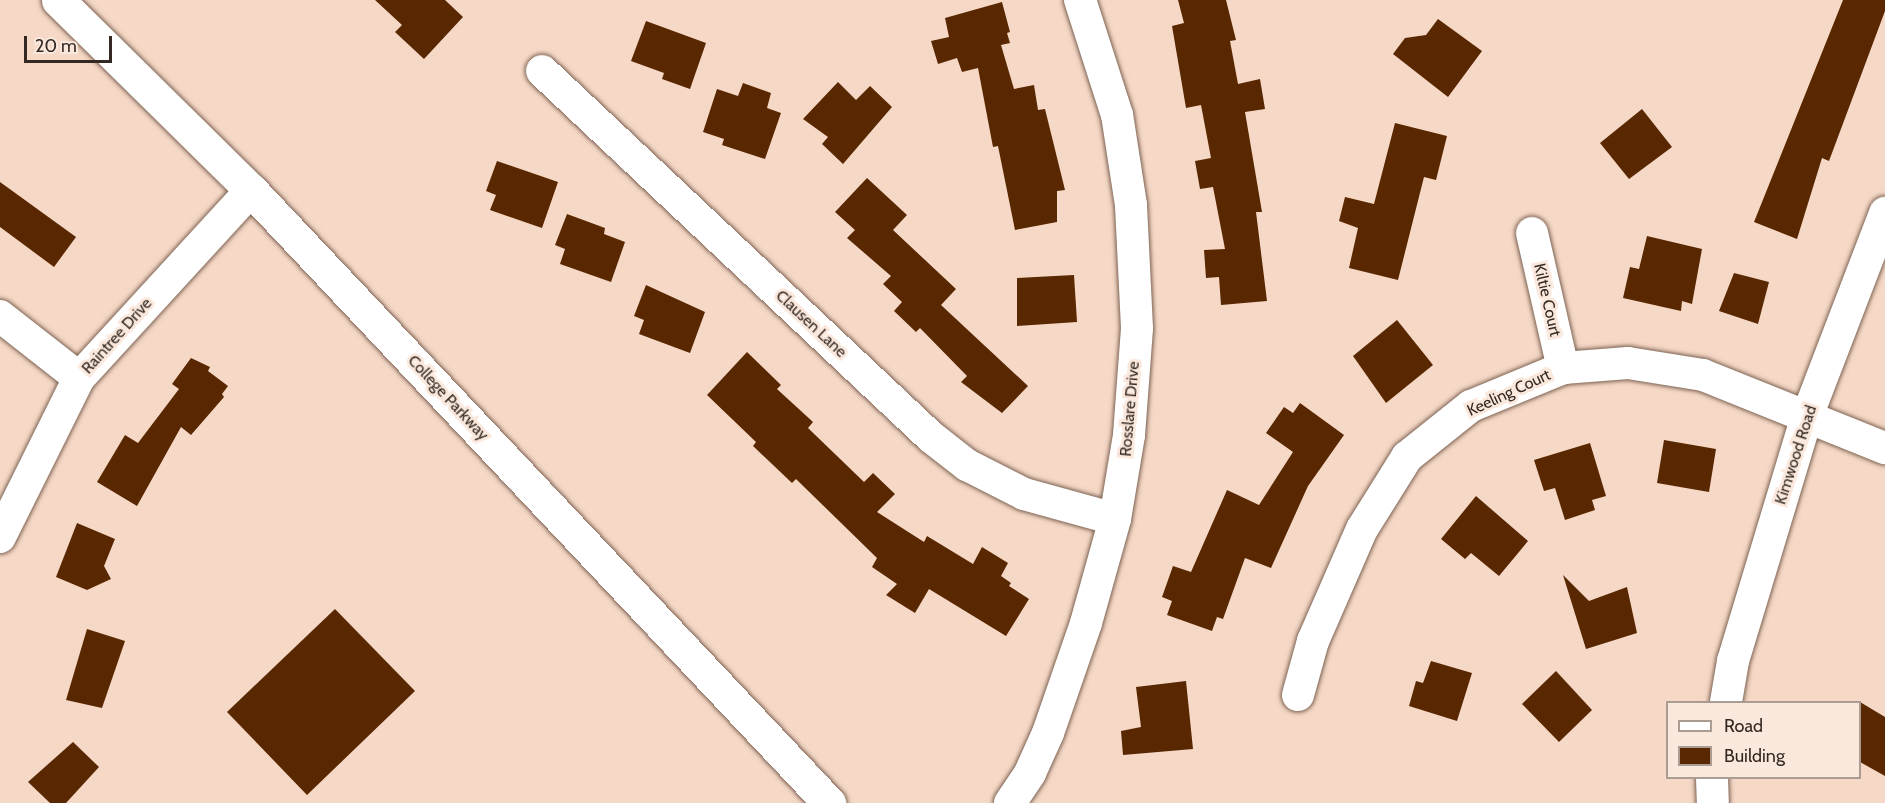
<!DOCTYPE html>
<html>
<head>
<meta charset="utf-8">
<style>
  body { margin:0 }
  #map { position:relative; width:1885px; height:803px; overflow:hidden; background:#f6d8c6; font-family:Cabin,sans-serif }
  div>[style] { position:absolute }
  .building>* { inset:0; background:#592700 }
  .roads { filter:drop-shadow(0 0 2px #7d6353) drop-shadow(0 0 2px #7d6353) }
  .street>* { height:32px; margin:-16px; padding:0 16px; transform-origin:16px; border-radius:16px; background:#fff }
  .secondary>* { height:33px; margin:-16.5px; padding:0 16.5px; transform-origin:16.5px; border-radius:16.5px; background:#fff }
  span { translate:-50% -50%; white-space:nowrap; text-align:center; line-height:1.15; -webkit-text-stroke:6px #fbe8dd; paint-order:stroke }
  .street-label { font-size:16px; color:#342922 }
  .legend { position:absolute; left:1666px; top:701px; width:195px; height:78px; box-sizing:border-box; background:#fbe8dd; border:2px solid #ab9c92; margin:0; padding:8px 10px; list-style:none; font-size:18px; color:#342922 }
  .legend li { display:flex; align-items:center; gap:12px; height:30px }
  .legend b { width:30px; border:2px solid #ab9c92 }
  .scale { position:absolute; left:24px; top:36px; width:88px; height:27px; box-sizing:border-box; border:3px solid #342922; border-top:0; padding-left:8px; font-size:18px; line-height:21px; white-space:nowrap; color:#342922; -webkit-text-stroke:4px #fbe8dd; paint-order:stroke }
</style>
</head>
<body>
<div id="map">
  <div class="building">
    <i style="clip-path:polygon(375px 0,445px 0,463px 17px,424px 59px,395px 32px,402px 25px)"></i>
    <i style="clip-path:polygon(1178px 0,1226px 0,1236px 40px,1230px 41px,1238px 84px,1260px 79px,1265px 109px,1245px 112px,1262px 212px,1256px 212px,1267px 301px,1221px 305px,1219px 277px,1206px 278px,1204px 250px,1225px 249px,1213px 187px,1200px 189px,1195px 161px,1211px 158px,1201px 105px,1186px 108px,1172px 26px,1184px 23px)"></i>
    <i style="clip-path:polygon(1843px 0,1885px 0,1885px 11px,1829px 161px,1822px 158px,1797px 239px,1754px 222px)"></i>
    <i style="clip-path:polygon(1002px 2px,1010px 32px,1007px 33px,1010px 43px,1001px 45px,1014px 89px,1034px 85px,1038px 110px,1045px 109px,1065px 190px,1057px 191px,1057px 222px,1015px 230px,998px 146px,993px 147px,978px 68px,962px 72px,957px 58px,938px 64px,931px 41px,949px 37px,945px 18px)"></i>
    <i style="clip-path:polygon(1438px 19px,1482px 51px,1448px 97px,1393px 54px,1405px 38px,1426px 35px)"></i>
    <i style="clip-path:polygon(646px 21px,706px 43px,690px 89px,662px 79px,664px 73px,631px 61px)"></i>
    <i style="clip-path:polygon(838px 82px,856px 100px,870px 86px,892px 107px,843px 164px,822px 144px,828px 137px,803px 119px)"></i>
    <i style="clip-path:polygon(743px 83px,771px 93px,767px 108px,781px 113px,765px 159px,722px 145px,724px 139px,703px 132px,717px 89px,738px 96px)"></i>
    <i style="clip-path:polygon(1642px 109px,1672px 147px,1629px 179px,1600px 143px)"></i>
    <i style="clip-path:polygon(1395px 123px,1447px 136px,1436px 180px,1424px 177px,1398px 280px,1349px 268px,1358px 228px,1339px 221px,1345px 197px,1374px 204px)"></i>
    <i style="clip-path:polygon(497px 161px,558px 182px,542px 228px,490px 210px,496px 195px,486px 191px)"></i>
    <i style="clip-path:polygon(867px 178px,907px 215px,893px 230px,956px 289px,941px 305px,1028px 386px,1002px 413px,961px 382px,967px 376px,920px 328px,916px 332px,894px 311px,902px 302px,883px 284px,891px 276px,847px 238px,855px 230px,835px 212px)"></i>
    <i style="clip-path:polygon(0 182px,76px 237px,54px 267px,0 227px)"></i>
    <i style="clip-path:polygon(567px 214px,605px 228px,604px 234px,625px 242px,611px 282px,560px 264px,565px 249px,555px 245px)"></i>
    <i style="clip-path:polygon(1647px 236px,1702px 249px,1692px 304px,1682px 301px,1681px 311px,1623px 298px,1630px 267px,1639px 269px)"></i>
    <i style="clip-path:polygon(1734px 273px,1769px 282px,1758px 324px,1719px 311px)"></i>
    <i style="clip-path:polygon(1074px 275px,1077px 322px,1017px 326px,1017px 278px)"></i>
    <i style="clip-path:polygon(646px 285px,705px 312px,690px 353px,639px 334px,644px 320px,634px 316px)"></i>
    <i style="clip-path:polygon(1397px 320px,1433px 365px,1386px 403px,1353px 356px)"></i>
    <i style="clip-path:polygon(747px 352px,781px 385px,777px 389px,813px 422px,808px 428px,864px 482px,873px 473px,895px 494px,877px 512px,924px 542px,927px 536px,973px 564px,982px 547px,1008px 563px,1001px 576px,1011px 583px,1009px 586px,1029px 599px,1006px 636px,929px 589px,915px 613px,886px 595px,897px 584px,872px 567px,877px 558px,796px 479px,792px 483px,753px 446px,756px 442px,707px 395px)"></i>
    <i style="clip-path:polygon(191px 358px,210px 367px,208px 371px,228px 386px,222px 394px,224px 397px,191px 435px,181px 427px,137px 506px,97px 482px,125px 435px,138px 443px,179px 389px,172px 384px)"></i>
    <i style="clip-path:polygon(1300px 403px,1344px 435px,1308px 486px,1271px 568px,1245px 558px,1223px 619px,1217px 617px,1212px 631px,1167px 615px,1172px 601px,1162px 597px,1173px 566px,1191px 572px,1227px 490px,1259px 505px,1293px 452px,1266px 433px,1284px 407px,1293px 413px)"></i>
    <i style="clip-path:polygon(1664px 440px,1716px 449px,1709px 492px,1657px 483px)"></i>
    <i style="clip-path:polygon(1590px 443px,1606px 496px,1592px 500px,1595px 510px,1565px 520px,1555px 488px,1544px 491px,1534px 460px)"></i>
    <i style="clip-path:polygon(1476px 496px,1528px 541px,1499px 576px,1471px 553px,1465px 559px,1441px 539px)"></i>
    <i style="clip-path:polygon(77px 523px,115px 539px,104px 566px,111px 579px,87px 590px,56px 577px)"></i>
    <i style="clip-path:polygon(1563px 575px,1589px 601px,1627px 587px,1637px 633px,1586px 649px)"></i>
    <i style="clip-path:polygon(335px 609px,415px 691px,307px 795px,227px 712px)"></i>
    <i style="clip-path:polygon(87px 629px,125px 641px,102px 708px,66px 700px)"></i>
    <i style="clip-path:polygon(1431px 661px,1472px 673px,1457px 721px,1409px 706px,1416px 681px,1423px 683px)"></i>
    <i style="clip-path:polygon(1556px 671px,1592px 710px,1559px 742px,1522px 704px)"></i>
    <i style="clip-path:polygon(1186px 681px,1193px 749px,1123px 755px,1121px 731px,1141px 727px,1136px 687px)"></i>
    <i style="clip-path:polygon(1860px 702px,1885px 717px,1885px 776px,1860px 762px)"></i>
    <i style="clip-path:polygon(73px 742px,99px 767px,66px 803px,50px 803px,28px 782px)"></i>
  </div>
  <div class="roads">
    <div class="street">
      <i style="left:542px;top:71px;width:534px;rotate:43.26deg"></i>
      <i style="left:931px;top:437px;width:46px;rotate:37.9deg"></i>
      <i style="left:967px;top:465px;width:64px;rotate:27deg"></i>
      <i style="left:1024px;top:494px;width:94px;rotate:15.4deg"></i>
      <i style="left:1532px;top:233px;width:139px;rotate:77.1deg"></i>
      <i style="left:0;top:316px;width:100px;rotate:38.1deg"></i>
      <i style="left:0;top:537px;width:178px;rotate:-63.6deg"></i>
      <i style="left:79px;top:378px;width:255px;rotate:-47.5deg"></i>
      <i style="left:1298px;top:695px;width:56px;rotate:-74.5deg"></i>
      <i style="left:1313px;top:641px;width:122px;rotate:-66.4deg"></i>
      <i style="left:1362px;top:529px;width:85px;rotate:-58deg"></i>
      <i style="left:1407px;top:457px;width:82px;rotate:-38.6deg"></i>
      <i style="left:1471px;top:406px;width:100px;rotate:-22.4deg"></i>
      <i style="left:1563px;top:368px;width:65px;rotate:-4.4deg"></i>
      <i style="left:1628px;top:363px;width:76px;rotate:9.1deg"></i>
      <i style="left:1703px;top:375px;width:196px;rotate:21.9deg"></i>
      <i style="left:1726px;top:702px;width:42px;rotate:-80.3deg"></i>
      <i style="left:1733px;top:661px;width:253px;rotate:-73.2deg"></i>
      <i style="left:1806px;top:419px;width:221px;rotate:-69deg"></i>
      <i style="left:1712px;top:778px;width:25px;rotate:88deg"></i>
      <i style="left:1010px;top:803px;width:36px;rotate:-56deg"></i>
      <i style="left:1030px;top:773px;width:44px;rotate:-65.8deg"></i>
      <i style="left:1048px;top:733px;width:116px;rotate:-70.9deg"></i>
      <i style="left:1086px;top:623px;width:108px;rotate:-74.4deg"></i>
      <i style="left:1115px;top:519px;width:85px;rotate:-80.5deg"></i>
      <i style="left:1129px;top:435px;width:107px;rotate:-85.7deg"></i>
      <i style="left:1137px;top:328px;width:123px;rotate:-92.8deg"></i>
      <i style="left:1131px;top:205px;width:91px;rotate:-98.8deg"></i>
      <i style="left:1117px;top:115px;width:121px;rotate:-107.8deg"></i>
    </div>
    <div class="secondary">
      <i style="left:58px;top:0;width:271px;rotate:44.6deg"></i>
      <i style="left:251px;top:190px;width:843px;rotate:46.68deg"></i>
    </div>
  </div>
  <div class="street-label">
    <span style="left:1547px;top:300px;rotate:77deg">Kiltie Court</span>
    <span style="left:811px;top:324px;rotate:43deg">Clausen Lane</span>
    <span style="left:117px;top:336px;rotate:-48deg">Raintree Drive</span>
    <span style="left:1509px;top:393px;rotate:-25deg">Keeling Court</span>
    <span style="left:448px;top:398px;rotate:47deg">College Parkway</span>
    <span style="left:1130px;top:409px;rotate:-85deg">Rosslare Drive</span>
    <span style="left:1796px;top:455px;rotate:-72deg">Kimwood Road</span>
  </div>
  <ul class="legend">
  <li><b style="height:8px;background:#fff"></b>Road</li>
  <li><b style="height:16px;background:#592700"></b>Building</li>
  </ul>
  <div class="scale">20 m</div>
</div>
</body>
</html>
